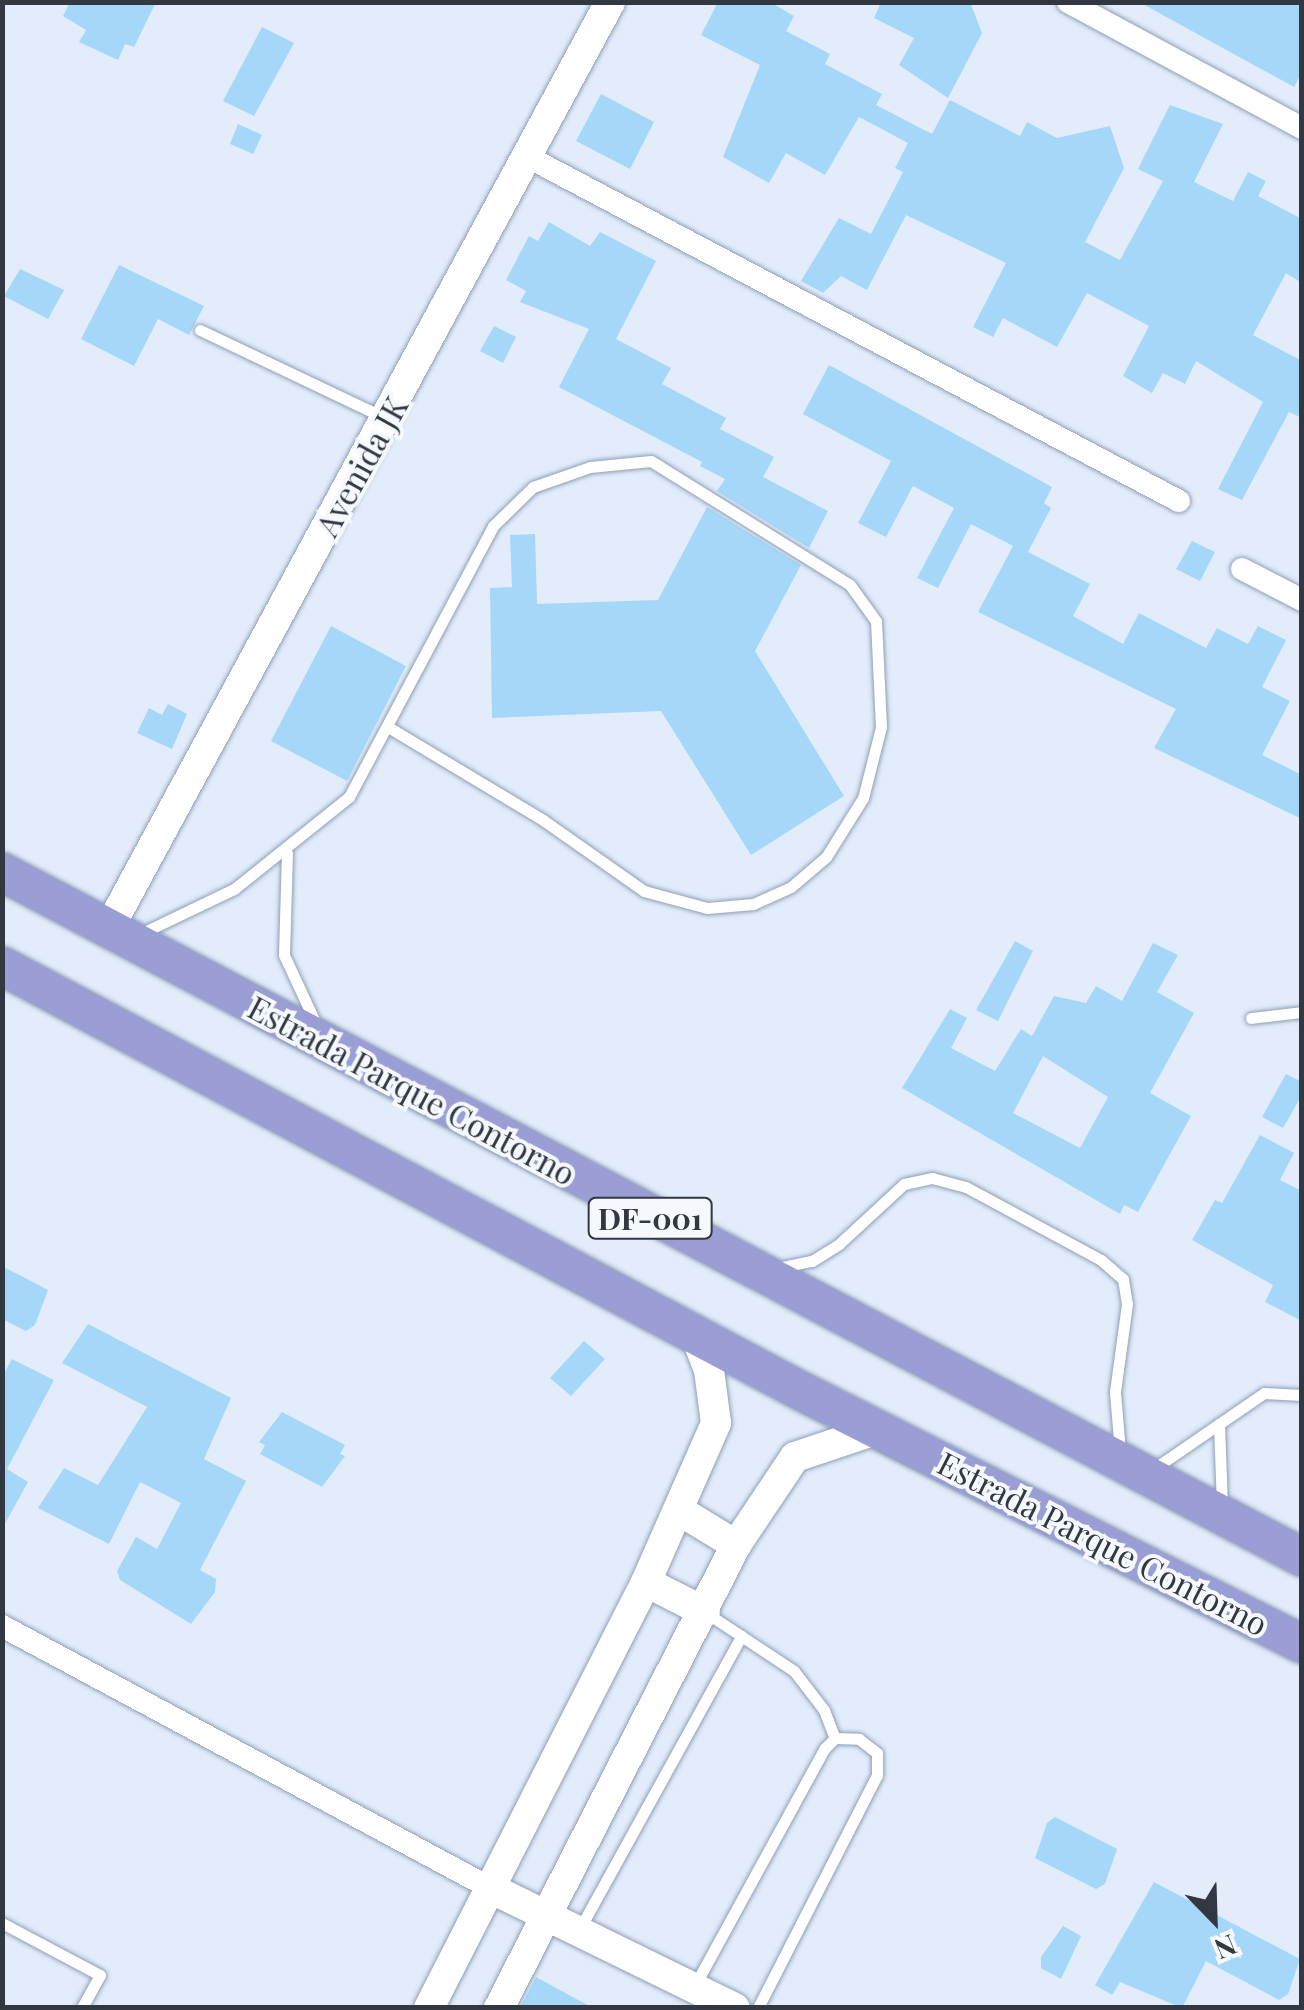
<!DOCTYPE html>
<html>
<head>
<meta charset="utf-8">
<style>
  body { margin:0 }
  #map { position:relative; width:1304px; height:2010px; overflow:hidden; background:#e2ecfb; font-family:"Playfair Display",serif }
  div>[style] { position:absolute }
  .building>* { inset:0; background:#a5d8f8 }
  .roads { filter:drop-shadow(0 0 2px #8f9fb6) drop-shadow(0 0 2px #8f9fb6) }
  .service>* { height:11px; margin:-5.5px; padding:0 5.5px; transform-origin:5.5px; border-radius:5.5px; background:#fff }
  .minor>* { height:22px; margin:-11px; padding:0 11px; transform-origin:11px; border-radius:11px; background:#fff }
  .tertiary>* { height:30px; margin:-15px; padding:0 15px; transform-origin:15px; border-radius:15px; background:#fff }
  .trunk>* { height:38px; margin:-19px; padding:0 19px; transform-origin:19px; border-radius:19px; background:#9a9ed4 }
  span { translate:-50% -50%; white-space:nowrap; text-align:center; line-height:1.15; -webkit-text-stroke:8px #f5f9fe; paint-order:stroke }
  .shield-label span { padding:2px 8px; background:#f5f9fe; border:2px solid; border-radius:8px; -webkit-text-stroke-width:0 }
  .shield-label { font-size:30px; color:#313842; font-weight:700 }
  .street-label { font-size:32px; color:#313842 }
  .frame { position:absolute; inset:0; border:5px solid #313842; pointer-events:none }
  .north { position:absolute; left:1164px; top:1870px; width:100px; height:100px; -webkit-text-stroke:8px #f5f9fe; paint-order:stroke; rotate:157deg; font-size:28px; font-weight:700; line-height:40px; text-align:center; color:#313842 }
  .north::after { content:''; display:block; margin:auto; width:35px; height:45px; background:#313842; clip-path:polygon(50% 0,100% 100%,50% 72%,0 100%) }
</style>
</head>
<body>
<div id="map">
  <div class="building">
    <i style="clip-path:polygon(70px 2px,156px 2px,134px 47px,125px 44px,118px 60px,79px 42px,86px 30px,63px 16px)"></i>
    <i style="clip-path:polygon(718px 2px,770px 2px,794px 16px,786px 31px,830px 54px,825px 64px,882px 94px,876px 105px,932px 134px,950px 100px,1020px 136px,1027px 122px,1057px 138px,1110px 126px,1124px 168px,1085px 242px,1120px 260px,1163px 181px,1138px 169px,1170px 105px,1223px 124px,1194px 182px,1233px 201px,1248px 172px,1266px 181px,1258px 196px,1302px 219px,1302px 283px,1286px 273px,1253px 335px,1302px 361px,1302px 418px,1289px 412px,1242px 500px,1218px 489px,1263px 402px,1196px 361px,1185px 384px,1163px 373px,1152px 393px,1123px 376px,1149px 326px,1087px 293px,1057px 347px,1003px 318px,993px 337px,973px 327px,1006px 263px,906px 215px,867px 290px,841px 276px,823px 293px,801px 281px,839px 218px,871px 234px,903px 172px,895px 168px,908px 143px,859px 117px,825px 175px,786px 153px,769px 183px,723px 157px,760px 65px,701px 35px)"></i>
    <i style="clip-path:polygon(881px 2px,970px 2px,982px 33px,948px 98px,899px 65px,914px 38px,874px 18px)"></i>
    <i style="clip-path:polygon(1139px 2px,1302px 2px,1302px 72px,1294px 87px)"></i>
    <i style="clip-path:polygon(262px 27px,294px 43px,254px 116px,223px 101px)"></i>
    <i style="clip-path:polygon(601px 94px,654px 122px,630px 169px,576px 141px)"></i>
    <i style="clip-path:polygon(238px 124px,262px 135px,253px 154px,230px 144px)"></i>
    <i style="clip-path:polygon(549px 222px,590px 246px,600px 232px,656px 261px,616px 339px,671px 368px,662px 384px,726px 418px,720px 429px,774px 457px,763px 477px,828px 511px,809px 548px,717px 491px,725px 479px,700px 466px,702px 462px,559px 387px,589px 329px,520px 302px,526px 291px,506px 280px,529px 236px,538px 241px)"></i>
    <i style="clip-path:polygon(119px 265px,204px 306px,189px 335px,158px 319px,134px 366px,81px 339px)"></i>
    <i style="clip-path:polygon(20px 269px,64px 290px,48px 319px,4px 296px)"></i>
    <i style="clip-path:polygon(494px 326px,516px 337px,503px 363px,480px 351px)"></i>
    <i style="clip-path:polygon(829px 365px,1052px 487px,1044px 503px,1051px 508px,1028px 552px,1090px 584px,1073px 616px,1123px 644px,1139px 613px,1206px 648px,1217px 628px,1248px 644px,1258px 626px,1286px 640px,1262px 687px,1290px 701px,1262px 755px,1302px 775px,1302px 819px,1154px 748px,1176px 709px,978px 612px,1013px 546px,971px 524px,938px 588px,917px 578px,954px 508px,913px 486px,886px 537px,858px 523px,891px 461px,803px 414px)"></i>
    <i style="clip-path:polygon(707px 507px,801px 565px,755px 651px,844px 796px,751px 855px,661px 711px,492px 718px,490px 588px,512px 587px,510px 535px,535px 534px,537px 604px,658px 600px)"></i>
    <i style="clip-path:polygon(1192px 541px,1215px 552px,1200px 581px,1176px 569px)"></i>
    <i style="clip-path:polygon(331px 626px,406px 666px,347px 781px,271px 741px)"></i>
    <i style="clip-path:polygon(168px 704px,187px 714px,172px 749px,137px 733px,149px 708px,162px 715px)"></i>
    <i style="clip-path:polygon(1015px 941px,1033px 951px,998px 1021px,976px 1010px)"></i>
    <i style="clip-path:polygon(evenodd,1153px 943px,1178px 955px,1157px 992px,1194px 1013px,1150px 1093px,1191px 1116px,1138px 1212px,1124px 1205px,1120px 1214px,902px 1088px,950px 1009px,967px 1018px,951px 1048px,995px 1071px,1021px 1029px,1032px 1036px,1054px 996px,1086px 1003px,1096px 986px,1122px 1001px,1153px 943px,1043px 1056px,1108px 1097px,1080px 1148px,1013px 1113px,1043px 1056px)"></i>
    <i style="clip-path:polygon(1286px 1074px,1302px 1082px,1302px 1095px,1283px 1128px,1262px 1117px)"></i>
    <i style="clip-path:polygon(1260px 1135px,1294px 1153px,1280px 1180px,1302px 1191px,1302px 1321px,1265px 1302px,1273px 1285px,1192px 1240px,1215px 1200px,1222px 1203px)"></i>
    <i style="clip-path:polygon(2px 1266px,48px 1290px,35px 1325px,26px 1331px,2px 1319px)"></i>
    <i style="clip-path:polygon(88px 1324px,231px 1398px,204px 1459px,246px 1481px,200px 1570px,216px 1579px,215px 1592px,191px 1624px,120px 1580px,117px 1571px,136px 1537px,157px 1549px,181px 1503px,140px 1482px,109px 1544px,38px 1508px,64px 1468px,98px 1485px,147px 1407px,62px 1363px)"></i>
    <i style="clip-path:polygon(584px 1341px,605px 1359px,571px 1396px,550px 1378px)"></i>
    <i style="clip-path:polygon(12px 1359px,54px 1380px,7px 1469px,28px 1482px,2px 1529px,2px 1377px)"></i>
    <i style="clip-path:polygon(282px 1412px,345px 1445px,340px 1454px,345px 1456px,322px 1487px,260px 1454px,265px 1445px,259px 1442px)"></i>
    <i style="clip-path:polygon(1055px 1817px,1117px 1849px,1105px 1884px,1096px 1889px,1035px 1858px,1047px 1823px)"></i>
    <i style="clip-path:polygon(1154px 1882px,1300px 1959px,1288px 1994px,1279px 2000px,1206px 1961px,1182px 2008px,1120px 1982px,1112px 1995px,1095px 1985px)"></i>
    <i style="clip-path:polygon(1063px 1926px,1081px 1936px,1061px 1979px,1041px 1968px,1041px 1957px)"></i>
    <i style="clip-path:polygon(536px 1977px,593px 2008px,520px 2008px)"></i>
  </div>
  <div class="roads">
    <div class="service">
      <i style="left:200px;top:330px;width:203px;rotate:25.4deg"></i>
      <i style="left:287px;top:853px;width:102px;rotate:91.7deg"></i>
      <i style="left:284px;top:955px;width:78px;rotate:65.1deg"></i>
      <i style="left:138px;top:935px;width:106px;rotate:-25.6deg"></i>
      <i style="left:234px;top:889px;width:147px;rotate:-38.7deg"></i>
      <i style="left:349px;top:797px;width:307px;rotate:-62deg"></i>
      <i style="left:493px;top:526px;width:56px;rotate:-44.3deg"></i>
      <i style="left:533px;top:487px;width:60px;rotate:-19.3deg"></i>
      <i style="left:590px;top:467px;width:61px;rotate:-5.6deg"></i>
      <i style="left:651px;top:461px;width:234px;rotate:31.9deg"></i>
      <i style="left:850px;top:585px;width:44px;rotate:54.2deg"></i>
      <i style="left:876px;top:621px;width:106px;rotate:87.3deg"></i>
      <i style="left:881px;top:727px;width:73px;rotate:104.2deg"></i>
      <i style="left:863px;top:798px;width:70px;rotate:122.1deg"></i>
      <i style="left:826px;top:857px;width:46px;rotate:139.4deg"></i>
      <i style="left:791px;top:887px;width:42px;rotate:155.9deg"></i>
      <i style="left:753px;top:904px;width:46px;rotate:175deg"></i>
      <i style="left:707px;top:908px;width:65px;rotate:-164.9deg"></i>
      <i style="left:644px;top:891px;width:123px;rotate:-144.9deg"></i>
      <i style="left:543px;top:820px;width:181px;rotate:-149deg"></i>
      <i style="left:1251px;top:1018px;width:51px;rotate:-6.7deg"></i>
      <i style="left:778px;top:1268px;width:35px;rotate:-12deg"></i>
      <i style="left:812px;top:1261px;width:32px;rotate:-32deg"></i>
      <i style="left:839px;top:1244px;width:88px;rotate:-42.7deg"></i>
      <i style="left:904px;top:1184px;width:29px;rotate:-12deg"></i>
      <i style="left:932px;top:1178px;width:35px;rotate:15deg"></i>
      <i style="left:966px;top:1187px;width:153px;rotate:28.4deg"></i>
      <i style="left:1101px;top:1260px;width:29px;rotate:41deg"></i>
      <i style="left:1123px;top:1279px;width:25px;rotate:81deg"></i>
      <i style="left:1127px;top:1304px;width:89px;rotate:97.8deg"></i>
      <i style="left:1115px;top:1392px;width:60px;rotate:85.2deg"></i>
      <i style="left:1219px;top:1424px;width:81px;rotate:87.9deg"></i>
      <i style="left:1152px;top:1470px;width:136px;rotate:-34.5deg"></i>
      <i style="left:1264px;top:1393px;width:38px;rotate:3deg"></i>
      <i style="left:705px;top:1612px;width:107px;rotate:33.5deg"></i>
      <i style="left:794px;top:1671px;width:49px;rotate:52.4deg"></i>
      <i style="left:824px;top:1710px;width:30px;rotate:69deg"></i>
      <i style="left:2px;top:1923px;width:111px;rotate:28deg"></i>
      <i style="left:100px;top:1975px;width:38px;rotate:119deg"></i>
      <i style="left:579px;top:1930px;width:336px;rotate:-61.1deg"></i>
      <i style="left:695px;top:1985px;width:270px;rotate:-61.3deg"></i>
      <i style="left:825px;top:1748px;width:14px;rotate:-45deg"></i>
      <i style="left:835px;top:1738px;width:24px;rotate:2deg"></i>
      <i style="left:859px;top:1739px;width:23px;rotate:38deg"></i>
      <i style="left:877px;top:1753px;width:22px;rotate:90deg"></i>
      <i style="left:877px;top:1775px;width:262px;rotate:117.1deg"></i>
    </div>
    <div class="minor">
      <i style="left:1068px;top:2px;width:266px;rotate:28.3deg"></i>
      <i style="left:530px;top:158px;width:734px;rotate:27.86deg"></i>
      <i style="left:1242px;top:569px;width:68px;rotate:27.3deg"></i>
      <i style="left:2px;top:1626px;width:558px;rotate:28.22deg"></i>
    </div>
    <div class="tertiary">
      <i style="left:109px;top:928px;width:1053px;rotate:-61.58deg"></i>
      <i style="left:680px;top:1511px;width:66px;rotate:31.3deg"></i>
      <i style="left:646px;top:1582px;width:66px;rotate:27deg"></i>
      <i style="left:494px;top:1890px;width:268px;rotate:26.1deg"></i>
      <i style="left:429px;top:2008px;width:478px;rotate:-63deg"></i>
      <i style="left:646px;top:1582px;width:174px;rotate:-66.2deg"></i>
      <i style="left:716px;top:1423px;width:53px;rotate:-97.5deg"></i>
      <i style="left:709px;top:1370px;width:39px;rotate:-111deg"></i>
      <i style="left:499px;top:2008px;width:520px;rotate:-62.89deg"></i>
      <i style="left:736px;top:1545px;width:106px;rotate:-56.2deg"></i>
      <i style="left:795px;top:1457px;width:88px;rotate:-18.6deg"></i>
    </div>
    <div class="trunk">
      <i style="left:2px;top:872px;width:1469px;rotate:27.79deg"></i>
      <i style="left:2px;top:966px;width:905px;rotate:28.01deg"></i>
      <i style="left:801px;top:1391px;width:561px;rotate:26.79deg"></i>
    </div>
  </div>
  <div class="shield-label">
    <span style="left:650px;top:1218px">DF-001</span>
  </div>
  <div class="street-label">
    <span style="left:361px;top:466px;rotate:-61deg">Avenida JK</span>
    <span style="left:412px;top:1090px;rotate:28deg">Estrada Parque Contorno</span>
    <span style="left:1103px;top:1543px;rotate:27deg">Estrada Parque Contorno</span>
  </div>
  <div class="frame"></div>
  <div class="north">N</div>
</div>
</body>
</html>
